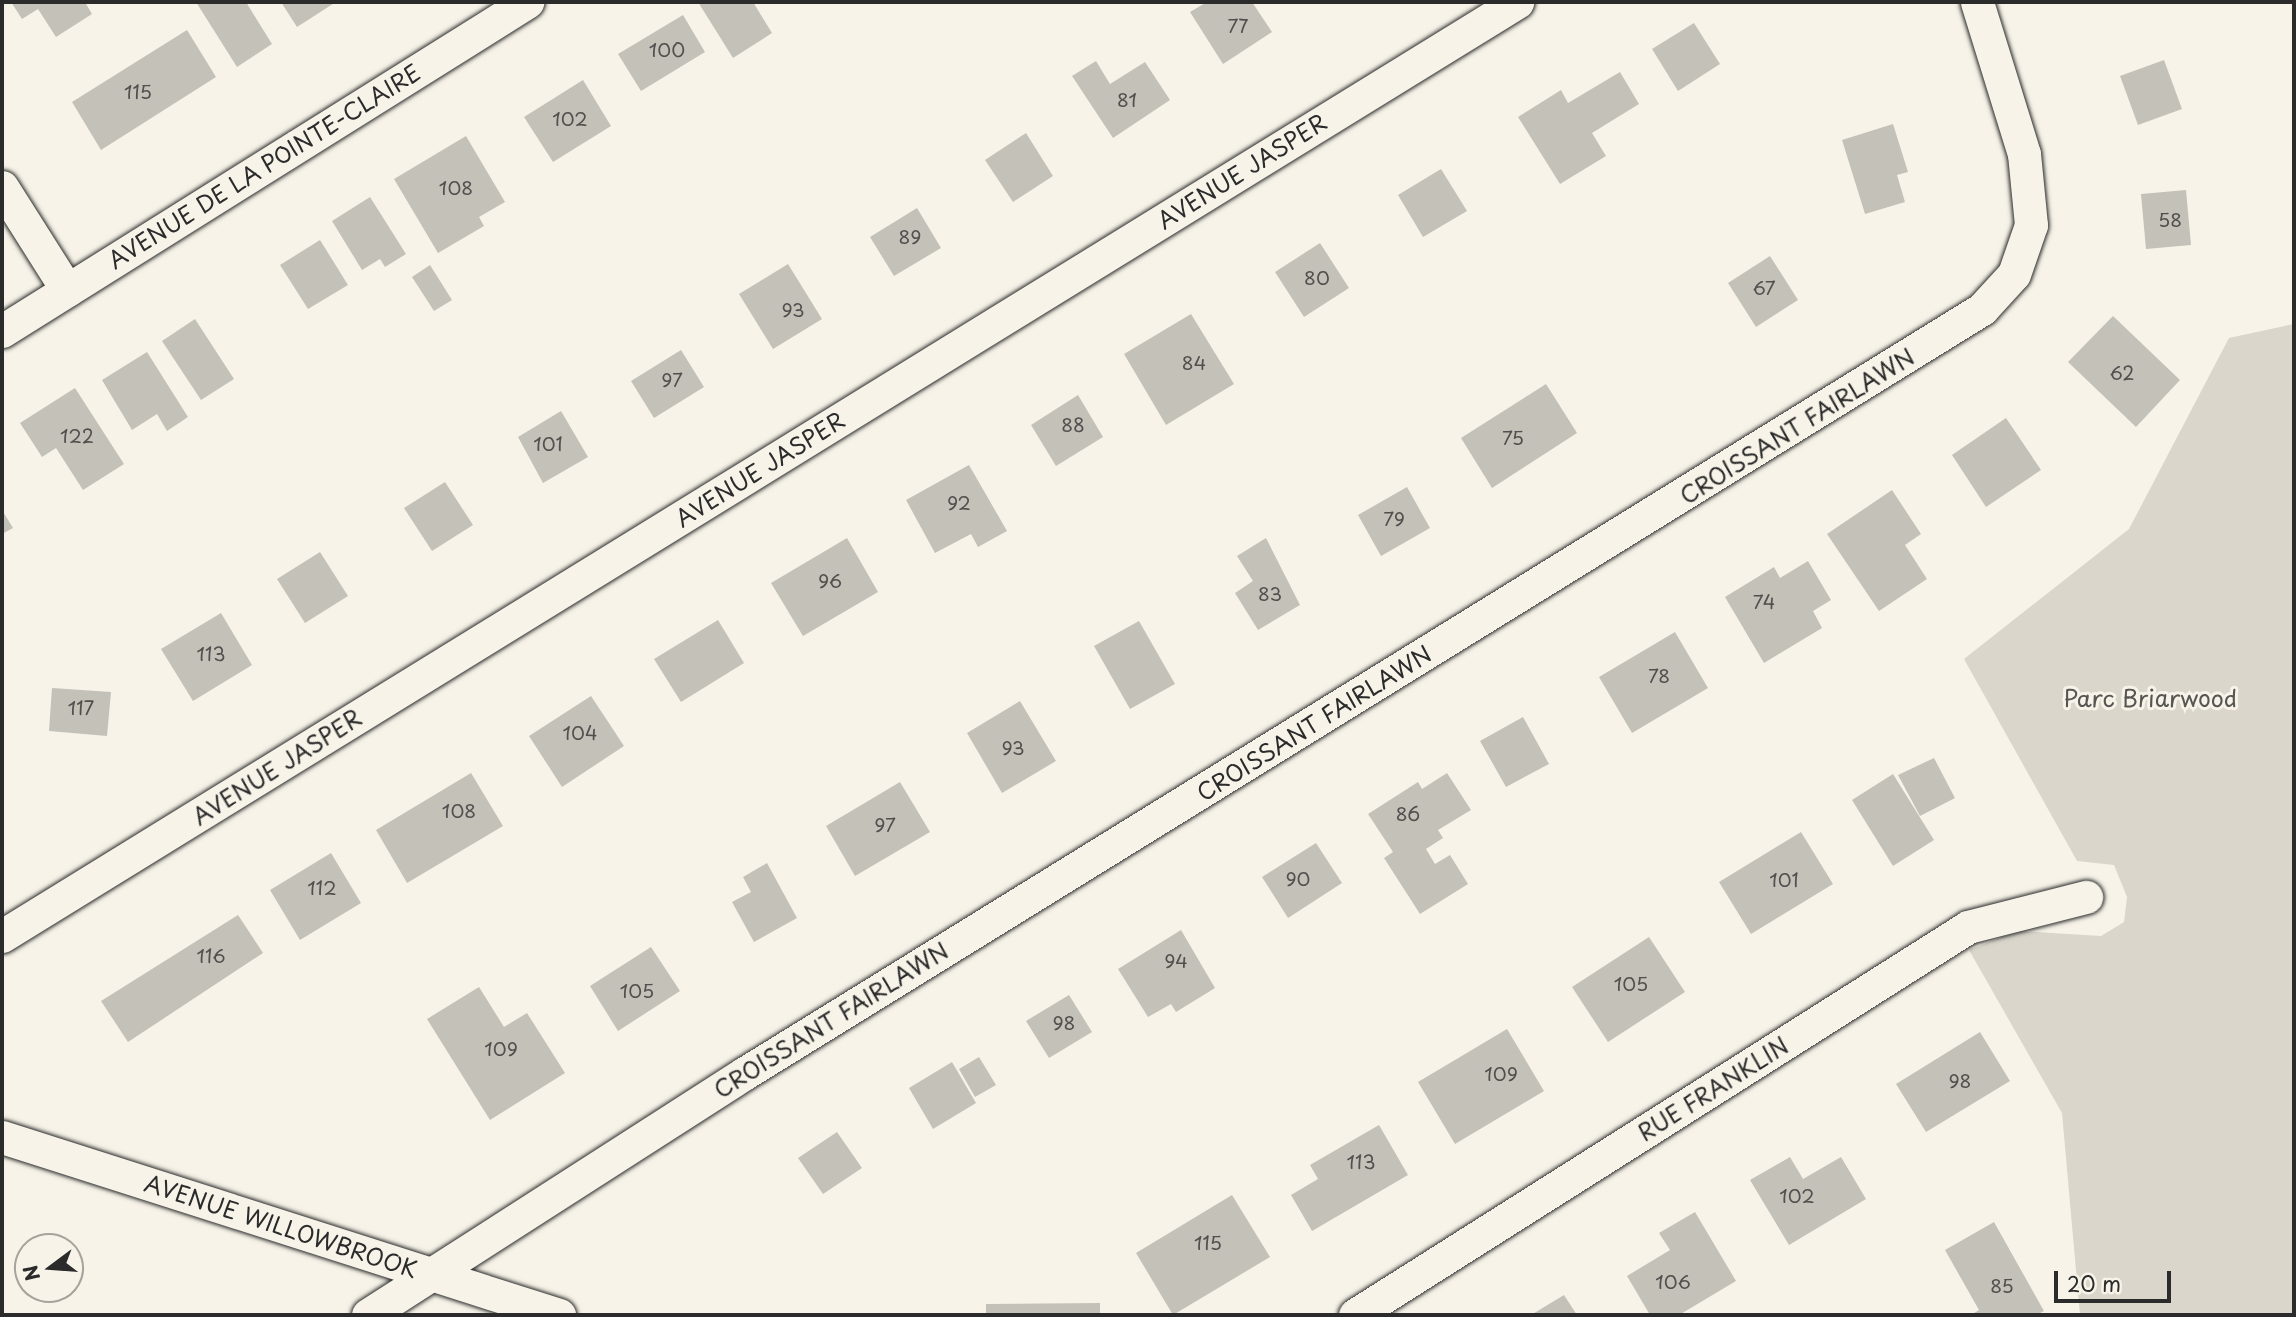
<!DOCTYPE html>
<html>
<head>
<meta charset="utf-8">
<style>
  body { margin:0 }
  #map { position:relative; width:2296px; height:1317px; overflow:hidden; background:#f7f3e8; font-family:"Playpen Sans",sans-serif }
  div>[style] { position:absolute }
  .green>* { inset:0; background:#dad6cc }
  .building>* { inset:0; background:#c4c1b9 }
  .roads { filter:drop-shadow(0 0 2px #2b2b2b) drop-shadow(0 0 2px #2b2b2b) }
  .street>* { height:33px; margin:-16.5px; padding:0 16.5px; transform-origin:16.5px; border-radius:16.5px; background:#f7f3e8 }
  span { translate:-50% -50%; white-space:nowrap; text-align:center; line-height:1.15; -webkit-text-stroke:6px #f7f3e8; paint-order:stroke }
  .number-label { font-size:19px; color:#51504e }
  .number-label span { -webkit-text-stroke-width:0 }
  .street-label { font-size:23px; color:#2b2b2b }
  .park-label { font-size:23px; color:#575653 }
  .frame { position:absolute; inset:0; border:4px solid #2b2b2b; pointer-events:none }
  .north { position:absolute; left:14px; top:1233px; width:70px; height:70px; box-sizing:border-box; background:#f7f3e8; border:2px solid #a5a39c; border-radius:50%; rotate:254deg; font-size:19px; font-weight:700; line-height:28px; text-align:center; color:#2b2b2b }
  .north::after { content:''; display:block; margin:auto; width:24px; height:32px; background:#2b2b2b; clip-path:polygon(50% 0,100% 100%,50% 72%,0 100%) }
  .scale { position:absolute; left:2054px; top:1271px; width:117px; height:32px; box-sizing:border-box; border:4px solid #2b2b2b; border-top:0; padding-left:9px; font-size:21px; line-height:24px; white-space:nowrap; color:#2b2b2b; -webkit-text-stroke:5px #f7f3e8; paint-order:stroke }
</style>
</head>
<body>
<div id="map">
  <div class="green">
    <i style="clip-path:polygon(2294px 324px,2294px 1315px,2080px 1315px,2062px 1113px,1969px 950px,2018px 931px,2101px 936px,2124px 922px,2127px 897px,2114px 865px,2077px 861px,1964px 659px,2129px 529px,2229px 338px)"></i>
  </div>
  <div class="building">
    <i style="clip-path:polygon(11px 2px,85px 2px,92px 14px,56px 37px,38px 9px,22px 19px)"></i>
    <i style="clip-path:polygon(196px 2px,246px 2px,272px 44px,237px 67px)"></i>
    <i style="clip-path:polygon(281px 2px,336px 2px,297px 27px)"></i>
    <i style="clip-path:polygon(698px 2px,753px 2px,772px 33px,733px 58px)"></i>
    <i style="clip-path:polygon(1207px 2px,1252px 2px,1272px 32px,1223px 64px,1190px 12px)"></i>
    <i style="clip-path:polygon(683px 15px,705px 52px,641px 91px,618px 54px)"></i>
    <i style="clip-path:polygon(1694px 23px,1720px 64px,1678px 91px,1652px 49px)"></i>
    <i style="clip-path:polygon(187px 30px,216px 77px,101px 150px,72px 102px)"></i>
    <i style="clip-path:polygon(2164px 60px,2182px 109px,2138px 125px,2120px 76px)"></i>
    <i style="clip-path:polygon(1096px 61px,1110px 84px,1145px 62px,1170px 100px,1113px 138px,1072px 76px)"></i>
    <i style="clip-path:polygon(1620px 72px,1639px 104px,1592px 133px,1606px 156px,1560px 184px,1518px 117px,1561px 90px,1568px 103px)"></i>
    <i style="clip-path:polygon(583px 80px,611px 126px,553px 162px,524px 117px)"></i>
    <i style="clip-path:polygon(1893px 124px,1908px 172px,1897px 175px,1905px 202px,1865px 214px,1842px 140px)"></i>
    <i style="clip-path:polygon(1026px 133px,1053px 176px,1013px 202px,985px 160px)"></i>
    <i style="clip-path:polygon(466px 136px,505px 202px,479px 217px,484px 226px,438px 253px,394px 179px)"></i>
    <i style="clip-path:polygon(1441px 169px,1467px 211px,1423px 237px,1398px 195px)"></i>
    <i style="clip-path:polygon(2186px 190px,2191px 245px,2146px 249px,2141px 194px)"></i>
    <i style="clip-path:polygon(370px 197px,406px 254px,385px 267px,380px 259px,362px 270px,332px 221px)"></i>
    <i style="clip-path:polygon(917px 208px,941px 248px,894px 276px,870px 237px)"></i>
    <i style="clip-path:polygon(320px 240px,348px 285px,308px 309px,280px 265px)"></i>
    <i style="clip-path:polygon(1320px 243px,1349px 288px,1304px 317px,1275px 272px)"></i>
    <i style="clip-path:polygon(1770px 256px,1798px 300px,1756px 327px,1728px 283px)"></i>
    <i style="clip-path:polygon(788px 264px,822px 319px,773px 349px,739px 294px)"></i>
    <i style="clip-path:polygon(430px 265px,452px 300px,434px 311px,412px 277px)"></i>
    <i style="clip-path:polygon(1191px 314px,1234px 384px,1166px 425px,1124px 354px)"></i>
    <i style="clip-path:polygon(2113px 316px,2180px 380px,2136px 427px,2068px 362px)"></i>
    <i style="clip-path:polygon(195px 319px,234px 379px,201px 400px,162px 341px)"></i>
    <i style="clip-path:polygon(681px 350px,704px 387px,654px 418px,631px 381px)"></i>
    <i style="clip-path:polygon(147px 352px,188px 417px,167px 431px,157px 414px,132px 430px,102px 380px)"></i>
    <i style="clip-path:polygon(1546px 384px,1577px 433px,1492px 488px,1461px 438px)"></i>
    <i style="clip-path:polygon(75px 388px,124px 464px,83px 490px,56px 448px,42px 457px,20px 423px)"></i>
    <i style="clip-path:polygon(1078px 395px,1103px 437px,1056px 466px,1031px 425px)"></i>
    <i style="clip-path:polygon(561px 411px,588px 457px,543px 483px,518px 437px)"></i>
    <i style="clip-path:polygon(2006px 418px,2041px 470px,1986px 507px,1952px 455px)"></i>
    <i style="clip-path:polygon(969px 465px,1007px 531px,978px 547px,971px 534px,935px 553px,906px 500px)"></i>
    <i style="clip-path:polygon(445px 482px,473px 525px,432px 551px,404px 508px)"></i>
    <i style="clip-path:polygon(1407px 487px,1430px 528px,1381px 556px,1358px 515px)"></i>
    <i style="clip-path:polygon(1892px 490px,1921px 534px,1905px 545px,1927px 579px,1879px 611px,1827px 534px)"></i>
    <i style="clip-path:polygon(2px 510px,13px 528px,2px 534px)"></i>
    <i style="clip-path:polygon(847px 538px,878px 592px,803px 636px,771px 583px)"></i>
    <i style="clip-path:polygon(1266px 538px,1300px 605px,1258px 630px,1235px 593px,1253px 581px,1237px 556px)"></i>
    <i style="clip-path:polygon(320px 552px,348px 596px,305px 623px,277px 579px)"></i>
    <i style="clip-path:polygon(1808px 561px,1831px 600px,1813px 611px,1822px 628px,1764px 663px,1725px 597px,1774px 567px,1780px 578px)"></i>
    <i style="clip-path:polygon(221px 613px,252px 665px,193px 701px,161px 649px)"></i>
    <i style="clip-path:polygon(718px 620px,744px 663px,681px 702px,654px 659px)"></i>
    <i style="clip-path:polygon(1139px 621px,1175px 684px,1130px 709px,1094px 646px)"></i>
    <i style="clip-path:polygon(1675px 632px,1708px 688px,1632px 733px,1599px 677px)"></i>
    <i style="clip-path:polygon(52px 688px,111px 692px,107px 736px,49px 731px)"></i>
    <i style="clip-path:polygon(591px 696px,624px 746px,562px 787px,529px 736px)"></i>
    <i style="clip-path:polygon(1020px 701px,1056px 761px,1002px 793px,967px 733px)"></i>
    <i style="clip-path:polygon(1523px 717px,1549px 764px,1506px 787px,1480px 741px)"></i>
    <i style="clip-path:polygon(1934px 758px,1955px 798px,1920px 816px,1898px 775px)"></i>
    <i style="clip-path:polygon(471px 773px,503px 826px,407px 883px,376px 830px)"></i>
    <i style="clip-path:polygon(1447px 773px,1471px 810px,1438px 830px,1443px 838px,1426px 849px,1435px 864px,1450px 855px,1468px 884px,1420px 914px,1384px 858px,1393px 852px,1368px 814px,1418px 782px,1422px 789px)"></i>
    <i style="clip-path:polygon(1893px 774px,1934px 840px,1893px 866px,1852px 800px)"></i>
    <i style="clip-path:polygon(900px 782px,930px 832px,855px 876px,826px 826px)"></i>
    <i style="clip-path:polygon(1801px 832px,1833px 884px,1751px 934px,1719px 882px)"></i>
    <i style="clip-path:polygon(1316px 843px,1342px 883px,1288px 918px,1262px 877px)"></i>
    <i style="clip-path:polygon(331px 853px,361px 903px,300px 940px,270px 890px)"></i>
    <i style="clip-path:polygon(767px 863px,797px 918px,754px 942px,732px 902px,751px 892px,743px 877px)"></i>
    <i style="clip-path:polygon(238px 915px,263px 953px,128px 1042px,101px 1001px)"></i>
    <i style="clip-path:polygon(1181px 930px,1215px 988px,1176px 1012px,1171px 1004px,1148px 1017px,1118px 969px)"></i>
    <i style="clip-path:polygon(1649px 937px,1685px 992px,1608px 1042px,1572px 987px)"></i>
    <i style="clip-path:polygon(651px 947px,680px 991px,618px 1031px,590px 986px)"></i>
    <i style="clip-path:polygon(479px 987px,504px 1027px,527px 1013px,565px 1073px,490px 1120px,427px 1019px)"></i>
    <i style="clip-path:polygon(1069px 995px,1092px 1032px,1049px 1058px,1026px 1021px)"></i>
    <i style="clip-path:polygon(1507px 1029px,1544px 1091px,1455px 1144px,1418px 1082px)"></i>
    <i style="clip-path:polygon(1980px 1032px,2010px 1081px,1926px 1132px,1896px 1084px)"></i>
    <i style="clip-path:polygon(979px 1057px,996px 1085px,975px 1097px,959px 1069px)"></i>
    <i style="clip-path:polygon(952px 1062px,976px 1103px,933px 1129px,909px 1088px)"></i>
    <i style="clip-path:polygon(1379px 1125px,1408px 1175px,1312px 1231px,1291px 1195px,1318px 1179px,1310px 1165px)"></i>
    <i style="clip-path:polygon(837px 1132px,862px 1168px,823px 1194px,798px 1158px)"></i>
    <i style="clip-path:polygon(1790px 1157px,1803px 1179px,1841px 1157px,1866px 1199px,1789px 1245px,1750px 1180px)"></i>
    <i style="clip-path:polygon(1232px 1195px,1270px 1257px,1173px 1315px,1136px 1253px)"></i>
    <i style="clip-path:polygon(1695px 1212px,1736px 1281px,1679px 1315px,1650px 1315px,1627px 1276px,1670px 1250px,1659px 1233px)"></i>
    <i style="clip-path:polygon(1994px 1222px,2044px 1311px,2036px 1315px,1971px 1315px,1979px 1310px,1945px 1250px)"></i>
    <i style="clip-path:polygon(1564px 1295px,1577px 1315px,1531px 1315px)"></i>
    <i style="clip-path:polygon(1100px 1303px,1100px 1315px,986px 1315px,986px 1304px)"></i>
  </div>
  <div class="roads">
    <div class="street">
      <i style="left:2px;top:187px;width:122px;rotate:57.7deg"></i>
      <i style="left:2px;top:331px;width:620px;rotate:-32.07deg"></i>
      <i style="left:2px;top:936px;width:1780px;rotate:-31.65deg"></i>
      <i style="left:2px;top:1137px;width:585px;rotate:17.72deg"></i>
      <i style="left:368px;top:1315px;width:448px;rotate:-32.7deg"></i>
      <i style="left:745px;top:1073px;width:1454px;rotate:-31.7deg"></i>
      <i style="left:1982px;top:309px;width:47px;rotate:-47.6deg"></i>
      <i style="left:2014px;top:274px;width:52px;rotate:-70.9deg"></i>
      <i style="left:2031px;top:225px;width:71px;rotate:-95.6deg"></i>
      <i style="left:2024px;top:154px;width:159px;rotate:-107.2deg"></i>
      <i style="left:1355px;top:1315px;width:725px;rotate:-32.33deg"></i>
      <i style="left:1968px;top:927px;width:122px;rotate:-14.3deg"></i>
    </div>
  </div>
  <div class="number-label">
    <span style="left:1238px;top:26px">77</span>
    <span style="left:667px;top:50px">100</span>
    <span style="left:138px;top:92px">115</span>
    <span style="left:1127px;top:100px">81</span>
    <span style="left:570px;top:119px">102</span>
    <span style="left:456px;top:188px">108</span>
    <span style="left:2170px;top:220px">58</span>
    <span style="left:910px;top:237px">89</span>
    <span style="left:1317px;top:278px">80</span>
    <span style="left:1764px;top:288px">67</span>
    <span style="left:793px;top:310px">93</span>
    <span style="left:1194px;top:363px">84</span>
    <span style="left:2122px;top:373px">62</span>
    <span style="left:672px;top:380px">97</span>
    <span style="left:1073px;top:425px">88</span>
    <span style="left:77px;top:436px">122</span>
    <span style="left:1513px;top:438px">75</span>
    <span style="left:548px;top:444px">101</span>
    <span style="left:959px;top:503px">92</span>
    <span style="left:1394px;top:519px">79</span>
    <span style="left:830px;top:581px">96</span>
    <span style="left:1270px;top:594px">83</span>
    <span style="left:1764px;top:602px">74</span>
    <span style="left:211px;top:654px">113</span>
    <span style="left:1659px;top:676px">78</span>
    <span style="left:81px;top:708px">117</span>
    <span style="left:580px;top:733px">104</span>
    <span style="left:1013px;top:748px">93</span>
    <span style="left:459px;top:811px">108</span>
    <span style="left:1408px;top:814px">86</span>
    <span style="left:885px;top:825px">97</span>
    <span style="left:1298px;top:879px">90</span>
    <span style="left:1784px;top:880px">101</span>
    <span style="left:322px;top:888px">112</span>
    <span style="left:211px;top:956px">116</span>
    <span style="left:1176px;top:961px">94</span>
    <span style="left:1631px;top:984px">105</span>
    <span style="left:637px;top:991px">105</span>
    <span style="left:1064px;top:1023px">98</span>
    <span style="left:501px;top:1049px">109</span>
    <span style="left:1501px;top:1074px">109</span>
    <span style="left:1960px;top:1081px">98</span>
    <span style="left:1361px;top:1162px">113</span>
    <span style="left:1797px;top:1196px">102</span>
    <span style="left:1208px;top:1243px">115</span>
    <span style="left:1673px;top:1282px">106</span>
    <span style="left:2002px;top:1286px">85</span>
  </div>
  <div class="street-label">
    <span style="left:264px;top:166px;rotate:-32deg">AVENUE DE LA POINTE-CLAIRE</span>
    <span style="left:1242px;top:171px;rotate:-32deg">AVENUE JASPER</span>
    <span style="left:1797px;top:426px;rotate:-32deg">CROISSANT FAIRLAWN</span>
    <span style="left:760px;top:469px;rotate:-32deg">AVENUE JASPER</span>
    <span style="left:1314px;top:723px;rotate:-32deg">CROISSANT FAIRLAWN</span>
    <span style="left:277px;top:767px;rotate:-32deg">AVENUE JASPER</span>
    <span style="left:831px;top:1020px;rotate:-32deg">CROISSANT FAIRLAWN</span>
    <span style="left:1713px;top:1089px;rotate:-32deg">RUE FRANKLIN</span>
    <span style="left:281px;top:1226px;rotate:18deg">AVENUE WILLOWBROOK</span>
  </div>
  <div class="park-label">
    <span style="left:2150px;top:698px">Parc Briarwood</span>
  </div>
  <div class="frame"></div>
  <div class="north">N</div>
  <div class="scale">20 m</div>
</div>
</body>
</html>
